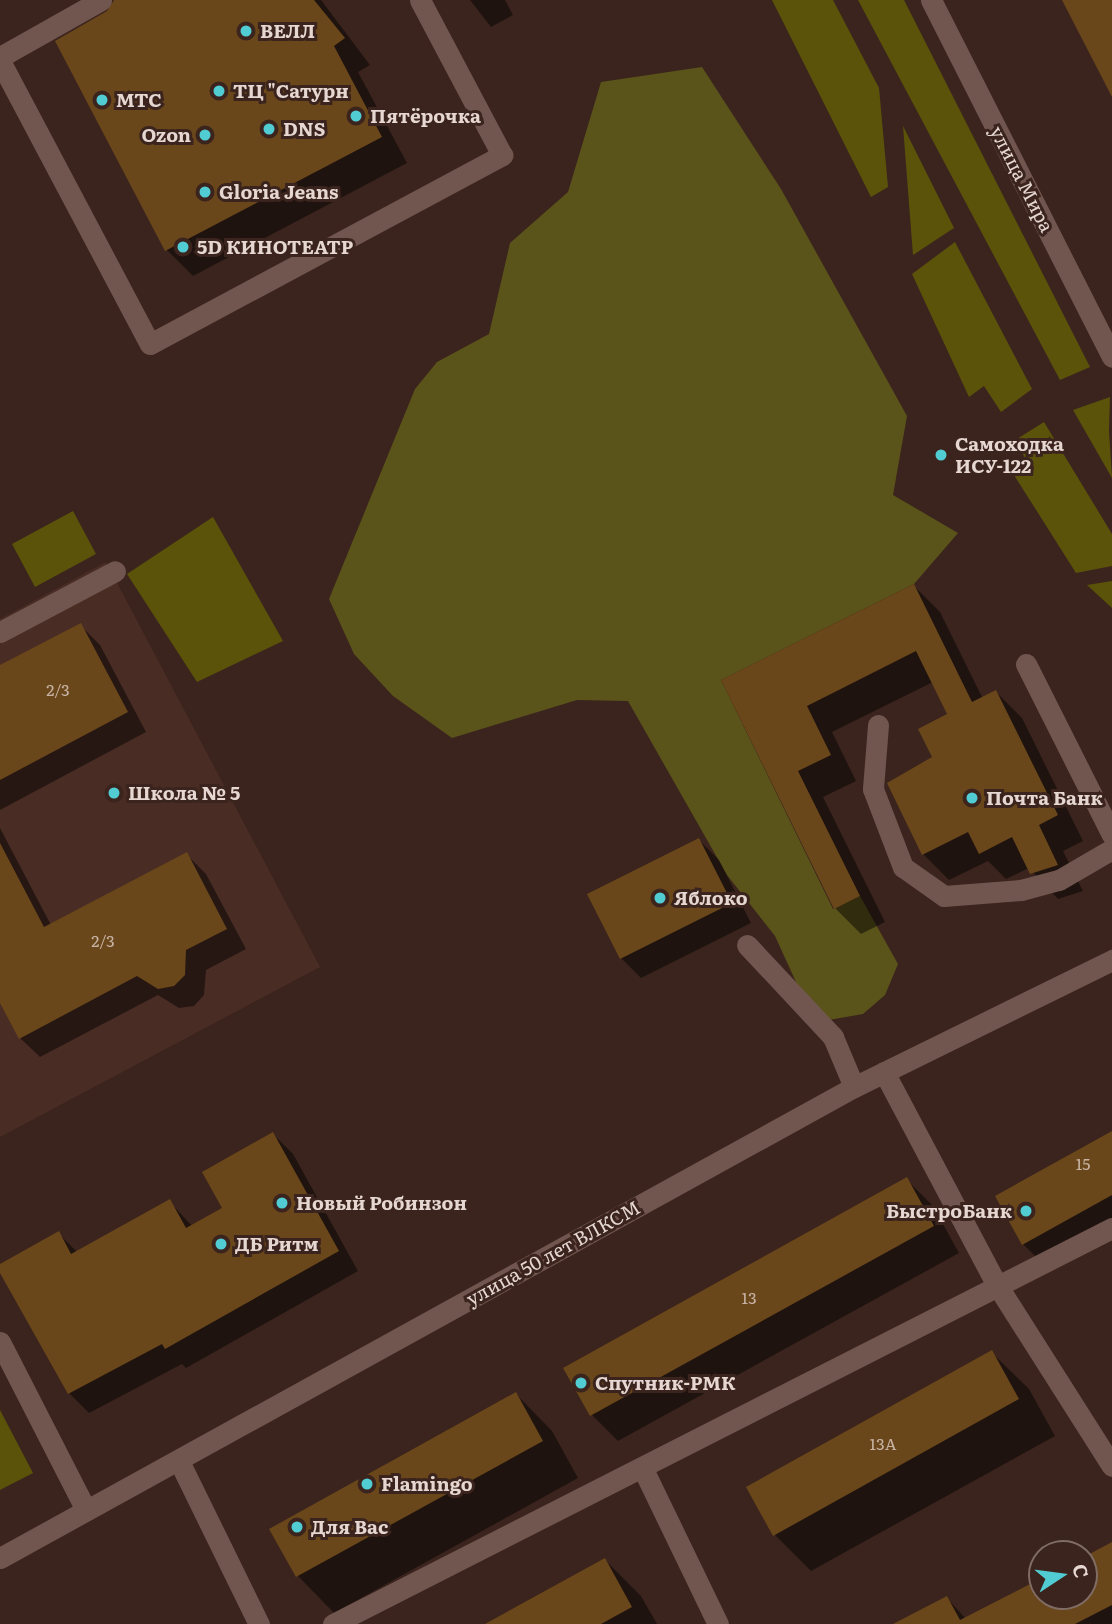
<!DOCTYPE html>
<html>
<head>
<meta charset="utf-8">
<style>
  body { margin:0 }
  #map { position:relative; width:1112px; height:1624px; overflow:hidden; background:#3b241d; font-family:Literata,serif }
  div>[style] { position:absolute }
  .built>* { inset:0; background:#492c24 }
  .green>* { inset:0; background:#5b530a }
  .forest>* { inset:0; background:#5a531a }
  .shadow>* { inset:0; background:#0007 }
  .building>* { inset:0; background:#6a471a }
  .minor>* { height:21px; margin:-10.5px; padding:0 10.5px; transform-origin:10.5px; border-radius:10.5px; background:#70564e }
  .dots>* { width:19px; height:19px; translate:-50% -50%; box-sizing:border-box; border:4px solid #3b241d; border-radius:50% }
  span { translate:-50% -50%; white-space:nowrap; text-align:center; line-height:1.15; -webkit-text-stroke:6px #3b241d; paint-order:stroke }
  .number-label { font-size:16px; color:#c7b3a4 }
  .number-label span { -webkit-text-stroke-width:0 }
  .poi-label { font-size:19px; color:#e6d7d2; font-weight:700 }
  .left { translate:0 -50%; text-align:left }
  .right { translate:-100% -50%; text-align:right }
  .street-label { font-size:19px; color:#e6d7d2 }
  .north { position:absolute; left:1028px; top:1540px; width:70px; height:70px; box-sizing:border-box; background:#3b241d; border:2px solid #7f6c65; border-radius:50%; rotate:77deg; font-size:19px; font-weight:700; line-height:28px; text-align:center; color:#e6d7d2 }
  .north::after { content:''; display:block; margin:auto; width:24px; height:32px; background:#51ccd3; clip-path:polygon(50% 0,100% 100%,50% 72%,0 100%) }
</style>
</head>
<body>
<div id="map">
  <div class="built">
    <i style="clip-path:polygon(106px 562px,320px 967px,0 1137px,0 619px)"></i>
  </div>
  <div class="green">
    <i style="clip-path:polygon(772px 0,833px 0,879px 88px,888px 187px,871px 197px)"></i>
    <i style="clip-path:polygon(858px 0,904px 0,1090px 367px,1060px 380px)"></i>
    <i style="clip-path:polygon(903px 126px,954px 228px,913px 255px)"></i>
    <i style="clip-path:polygon(955px 242px,1032px 389px,1001px 412px,984px 386px,969px 397px,912px 274px)"></i>
    <i style="clip-path:polygon(1110px 397px,1109px 431px,1112px 478px,1073px 410px)"></i>
    <i style="clip-path:polygon(1044px 422px,1112px 534px,1112px 566px,1076px 573px,1014px 475px,1027px 464px,1017px 439px)"></i>
    <i style="clip-path:polygon(73px 511px,96px 554px,35px 587px,12px 544px)"></i>
    <i style="clip-path:polygon(213px 517px,283px 641px,197px 682px,127px 574px)"></i>
    <i style="clip-path:polygon(1112px 581px,1112px 608px,1087px 585px)"></i>
    <i style="clip-path:polygon(0 1410px,33px 1473px,0 1490px)"></i>
  </div>
  <div class="forest">
    <i style="clip-path:polygon(702px 67px,781px 189px,907px 416px,893px 495px,958px 533px,914px 584px,721px 680px,833px 909px,860px 896px,898px 964px,885px 995px,863px 1014px,823px 1021px,796px 982px,775px 936px,727px 875px,628px 701px,577px 700px,452px 738px,393px 696px,354px 654px,329px 599px,415px 389px,437px 362px,489px 334px,510px 243px,568px 192px,601px 82px)"></i>
  </div>
  <div class="shadow">
    <i style="clip-path:polygon(115px 0,321px 0,370px 65px,358px 72px,407px 163px,193px 276px,167px 250px,57px 42px,109px 13px)"></i>
    <i style="clip-path:polygon(470px 0,505px 0,513px 15px,491px 27px)"></i>
    <i style="clip-path:polygon(914px 586px,940px 612px,983px 699px,996px 692px,1022px 718px,1083px 841px,1063px 851px,1083px 891px,1058px 899px,1029px 868px,1006px 879px,988px 861px,949px 880px,923px 854px,934px 758px,950px 715px,933px 682px,832px 732px,856px 781px,823px 797px,885px 922px,861px 934px,835px 908px,723px 681px)"></i>
    <i style="clip-path:polygon(80px 625px,100px 645px,146px 732px,0 810px,0 667px)"></i>
    <i style="clip-path:polygon(0 828px,51px 925px,186px 854px,206px 874px,246px 949px,206px 970px,204px 995px,194px 1006px,179px 1008px,158px 995px,40px 1057px,20px 1038px,0 999px)"></i>
    <i style="clip-path:polygon(699px 840px,719px 860px,751px 923px,641px 978px,621px 958px,590px 895px)"></i>
    <i style="clip-path:polygon(1112px 1133px,1112px 1235px,1049px 1270px,1023px 1244px)"></i>
    <i style="clip-path:polygon(273px 1134px,293px 1154px,358px 1271px,186px 1368px,182px 1364px,89px 1413px,69px 1393px,0 1266px,58px 1233px,77px 1252px,169px 1201px,192px 1226px,224px 1208px)"></i>
    <i style="clip-path:polygon(907px 1180px,933px 1206px,959px 1253px,618px 1441px,592px 1415px,566px 1368px)"></i>
    <i style="clip-path:polygon(992px 1353px,1029px 1389px,1055px 1436px,811px 1571px,775px 1535px)"></i>
    <i style="clip-path:polygon(516px 1394px,552px 1431px,578px 1478px,334px 1613px,298px 1576px,272px 1529px)"></i>
    <i style="clip-path:polygon(1112px 1546px,1112px 1624px,897px 1624px,947px 1598px,966px 1619px,1042px 1580px,1042px 1596px,1084px 1596px,1084px 1559px)"></i>
    <i style="clip-path:polygon(605px 1560px,641px 1596px,657px 1624px,489px 1624px)"></i>
  </div>
  <div class="building">
    <i style="clip-path:polygon(114px 0,314px 0,345px 38px,334px 46px,382px 137px,165px 251px,55px 41px,107px 11px)"></i>
    <i style="clip-path:polygon(1062px 0,1112px 0,1112px 97px)"></i>
    <i style="clip-path:polygon(914px 584px,972px 702px,996px 690px,1058px 815px,1039px 825px,1058px 865px,1030px 874px,1012px 837px,979px 854px,968px 832px,922px 855px,887px 783px,932px 757px,918px 729px,947px 714px,916px 651px,807px 706px,831px 755px,798px 771px,860px 896px,834px 909px,721px 680px)"></i>
    <i style="clip-path:polygon(81px 623px,128px 712px,0 780px,0 665px)"></i>
    <i style="clip-path:polygon(699px 838px,732px 903px,620px 959px,587px 894px)"></i>
    <i style="clip-path:polygon(0 843px,44px 927px,187px 852px,227px 929px,186px 950px,185px 975px,174px 986px,158px 989px,137px 976px,19px 1039px,0 1003px)"></i>
    <i style="clip-path:polygon(1112px 1131px,1112px 1195px,1022px 1245px,995px 1196px)"></i>
    <i style="clip-path:polygon(273px 1132px,339px 1251px,165px 1349px,162px 1344px,68px 1394px,0 1273px,0 1264px,59px 1231px,71px 1254px,170px 1199px,186px 1228px,222px 1208px,202px 1172px)"></i>
    <i style="clip-path:polygon(907px 1177px,934px 1226px,590px 1416px,563px 1368px)"></i>
    <i style="clip-path:polygon(992px 1350px,1019px 1399px,773px 1536px,746px 1487px)"></i>
    <i style="clip-path:polygon(516px 1392px,543px 1441px,296px 1577px,269px 1529px)"></i>
    <i style="clip-path:polygon(1112px 1542px,1112px 1605px,1075px 1624px,893px 1624px,947px 1596px,960px 1620px,1042px 1578px,1042px 1596px,1084px 1596px,1084px 1557px)"></i>
    <i style="clip-path:polygon(605px 1558px,632px 1607px,601px 1624px,485px 1624px)"></i>
  </div>
  <div class="minor">
    <i style="left:931px;top:0;width:400px;rotate:63.1deg"></i>
    <i style="left:0;top:57px;width:116px;rotate:-29.4deg"></i>
    <i style="left:0;top:61px;width:320px;rotate:62.1deg"></i>
    <i style="left:150px;top:344px;width:400px;rotate:-28.2deg"></i>
    <i style="left:502px;top:155px;width:175px;rotate:-117.9deg"></i>
    <i style="left:0;top:632px;width:130px;rotate:-27.9deg"></i>
    <i style="left:1026px;top:664px;width:191px;rotate:63.3deg"></i>
    <i style="left:878px;top:725px;width:64px;rotate:94.5deg"></i>
    <i style="left:873px;top:789px;width:84px;rotate:69deg"></i>
    <i style="left:903px;top:867px;width:50px;rotate:35.3deg"></i>
    <i style="left:944px;top:896px;width:77px;rotate:-4.5deg"></i>
    <i style="left:1021px;top:890px;width:39px;rotate:-15deg"></i>
    <i style="left:1059px;top:880px;width:61px;rotate:-30.3deg"></i>
    <i style="left:747px;top:945px;width:126px;rotate:46.9deg"></i>
    <i style="left:833px;top:1037px;width:54px;rotate:67.2deg"></i>
    <i style="left:884px;top:1072px;width:241px;rotate:62.1deg"></i>
    <i style="left:997px;top:1285px;width:214px;rotate:57.6deg"></i>
    <i style="left:0;top:1342px;width:189px;rotate:62.9deg"></i>
    <i style="left:179px;top:1461px;width:182px;rotate:63.9deg"></i>
    <i style="left:643px;top:1469px;width:172px;rotate:64.2deg"></i>
    <i style="left:0;top:1558px;width:975px;rotate:-28.88deg"></i>
    <i style="left:854px;top:1087px;width:288px;rotate:-26.2deg"></i>
    <i style="left:333px;top:1624px;width:874px;rotate:-26.95deg"></i>
  </div>
  <div class="dots">
    <i style="left:246px;top:31px;background:#51ccd3"></i>
    <i style="left:219px;top:91px;background:#51ccd3"></i>
    <i style="left:102px;top:100px;background:#51ccd3"></i>
    <i style="left:356px;top:116px;background:#51ccd3"></i>
    <i style="left:269px;top:129px;background:#51ccd3"></i>
    <i style="left:205px;top:135px;background:#51ccd3"></i>
    <i style="left:205px;top:192px;background:#51ccd3"></i>
    <i style="left:183px;top:247px;background:#51ccd3"></i>
    <i style="left:941px;top:455px;background:#51ccd3"></i>
    <i style="left:114px;top:793px;background:#51ccd3"></i>
    <i style="left:972px;top:798px;background:#51ccd3"></i>
    <i style="left:660px;top:898px;background:#51ccd3"></i>
    <i style="left:282px;top:1203px;background:#51ccd3"></i>
    <i style="left:1026px;top:1211px;background:#51ccd3"></i>
    <i style="left:221px;top:1244px;background:#51ccd3"></i>
    <i style="left:581px;top:1383px;background:#51ccd3"></i>
    <i style="left:367px;top:1484px;background:#51ccd3"></i>
    <i style="left:297px;top:1527px;background:#51ccd3"></i>
  </div>
  <div class="number-label">
    <span style="left:58px;top:689px">2/3</span>
    <span style="left:103px;top:940px">2/3</span>
    <span style="left:1083px;top:1163px">15</span>
    <span style="left:749px;top:1297px">13</span>
    <span style="left:883px;top:1443px">13А</span>
  </div>
  <div class="poi-label">
    <span class="left" style="left:260px;top:31px">ВЕЛЛ</span>
    <span class="left" style="left:233px;top:91px">ТЦ "Сатурн</span>
    <span class="left" style="left:116px;top:100px">МТС</span>
    <span class="left" style="left:370px;top:116px">Пятёрочка</span>
    <span class="left" style="left:283px;top:129px">DNS</span>
    <span class="right" style="left:191px;top:135px">Ozon</span>
    <span class="left" style="left:219px;top:192px">Gloria Jeans</span>
    <span class="left" style="left:197px;top:247px">5D КИНОТЕАТР</span>
    <span class="left" style="left:955px;top:455px">Самоходка<br>ИСУ-122</span>
    <span class="left" style="left:128px;top:793px">Школа № 5</span>
    <span class="left" style="left:986px;top:798px">Почта Банк</span>
    <span class="left" style="left:674px;top:898px">Яблоко</span>
    <span class="left" style="left:296px;top:1203px">Новый Робинзон</span>
    <span class="right" style="left:1012px;top:1211px">БыстроБанк</span>
    <span class="left" style="left:235px;top:1244px">ДБ Ритм</span>
    <span class="left" style="left:595px;top:1383px">Спутник-РМК</span>
    <span class="left" style="left:381px;top:1484px">Flamingo</span>
    <span class="left" style="left:311px;top:1527px">Для Вас</span>
  </div>
  <div class="street-label">
    <span style="left:1022px;top:179px;rotate:63deg">улица Мира</span>
    <span style="left:553px;top:1253px;rotate:-29deg">улица 50 лет ВЛКСМ</span>
  </div>
  <div class="north">С</div>
</div>
</body>
</html>
